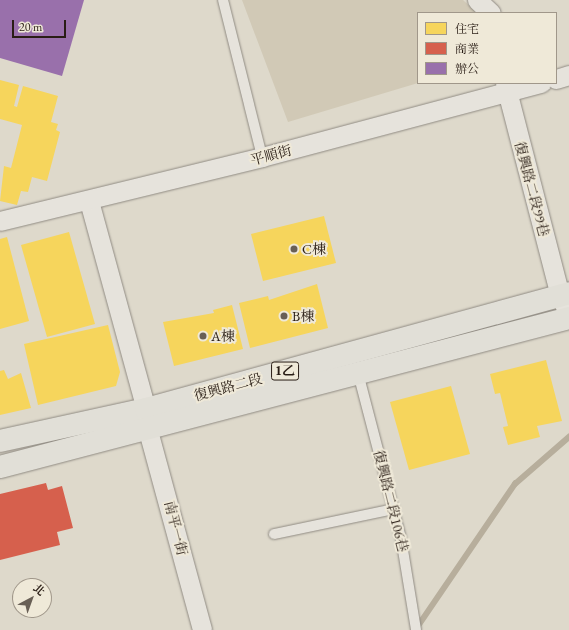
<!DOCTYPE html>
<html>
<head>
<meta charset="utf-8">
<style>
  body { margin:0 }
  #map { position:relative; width:569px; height:630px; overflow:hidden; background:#ded9cb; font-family:"EB Garamond","Noto Serif TC",serif }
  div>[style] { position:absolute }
  .green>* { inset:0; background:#d1c9b6 }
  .homes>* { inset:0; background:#f6d55c }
  .shops>* { inset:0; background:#d6604d }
  .offices>* { inset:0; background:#9970ab }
  .stream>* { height:5.5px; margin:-2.75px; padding:0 2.75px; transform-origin:2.75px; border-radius:2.75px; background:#b7ae9c }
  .roads { filter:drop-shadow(0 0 1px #908b83) drop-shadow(0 0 1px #908b83) }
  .service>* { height:10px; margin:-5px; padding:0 5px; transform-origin:5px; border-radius:5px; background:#e6e3dc }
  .minor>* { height:19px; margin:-9.5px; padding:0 9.5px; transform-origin:9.5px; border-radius:9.5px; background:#e6e3dc }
  .primary>* { height:22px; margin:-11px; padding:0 11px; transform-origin:11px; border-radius:11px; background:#e1dfd7 }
  .dots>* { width:11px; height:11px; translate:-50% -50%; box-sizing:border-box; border:2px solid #efe9d8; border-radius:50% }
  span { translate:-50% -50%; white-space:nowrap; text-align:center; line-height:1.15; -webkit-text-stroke:4px #efe9d8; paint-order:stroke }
  .shield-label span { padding:1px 3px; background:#efe9d8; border:1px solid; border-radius:3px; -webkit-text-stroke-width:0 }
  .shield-label { font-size:13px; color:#291d15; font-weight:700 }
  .street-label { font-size:14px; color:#291d15 }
  .poi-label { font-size:14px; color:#291d15 }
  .left { translate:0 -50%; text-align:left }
  .legend { position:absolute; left:417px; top:12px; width:140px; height:72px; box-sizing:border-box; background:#efe9d8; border:1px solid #a0978a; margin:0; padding:5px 7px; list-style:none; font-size:12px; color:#291d15 }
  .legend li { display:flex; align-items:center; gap:8px; height:20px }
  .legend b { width:20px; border:1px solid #a0978a }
  .north { position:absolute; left:12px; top:578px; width:40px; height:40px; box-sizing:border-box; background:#efe9d8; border:1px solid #a0978a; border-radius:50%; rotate:41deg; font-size:11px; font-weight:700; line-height:16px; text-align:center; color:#291d15 }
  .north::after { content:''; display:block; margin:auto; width:14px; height:18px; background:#685f55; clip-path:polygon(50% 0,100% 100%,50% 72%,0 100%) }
  .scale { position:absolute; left:12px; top:20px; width:54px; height:18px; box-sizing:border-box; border:2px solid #291d15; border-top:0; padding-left:5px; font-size:12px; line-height:14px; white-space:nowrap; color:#291d15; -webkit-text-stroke:3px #efe9d8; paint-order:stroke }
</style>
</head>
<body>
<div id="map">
  <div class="green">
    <i style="clip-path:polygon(242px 0,463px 0,477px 13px,418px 13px,418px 83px,288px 122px)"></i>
  </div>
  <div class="homes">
    <i style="clip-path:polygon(0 80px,19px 85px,14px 106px,17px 107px,23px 86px,58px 96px,51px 122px,58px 124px,56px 130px,60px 132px,47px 181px,32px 177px,28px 192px,21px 191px,17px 205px,0 201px,4px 166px,11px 168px,22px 125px,0 119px)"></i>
    <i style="clip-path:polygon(324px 216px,336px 263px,263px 281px,251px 234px)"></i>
    <i style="clip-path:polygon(69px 232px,95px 324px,47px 337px,21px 245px)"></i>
    <i style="clip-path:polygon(7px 237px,29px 321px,0 329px,0 239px)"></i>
    <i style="clip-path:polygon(317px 284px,328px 328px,250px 348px,239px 303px,268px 296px,269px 300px)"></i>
    <i style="clip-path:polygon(232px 305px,243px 349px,174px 366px,163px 322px,214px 313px,213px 310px)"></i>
    <i style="clip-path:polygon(108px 325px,120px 372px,116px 386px,38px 405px,24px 344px)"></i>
    <i style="clip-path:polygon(546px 360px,562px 421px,537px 426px,540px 437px,508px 445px,503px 427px,508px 426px,500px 393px,495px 394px,490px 374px)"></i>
    <i style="clip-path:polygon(4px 370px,8px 379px,21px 373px,31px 408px,0 415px,0 371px)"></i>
    <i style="clip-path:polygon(451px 386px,470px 454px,409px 470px,390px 402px)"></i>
  </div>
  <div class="shops">
    <i style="clip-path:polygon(46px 483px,48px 490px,62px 486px,73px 528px,57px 532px,60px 545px,0 560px,0 494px)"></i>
  </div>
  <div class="offices">
    <i style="clip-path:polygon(0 0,84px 0,62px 76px,0 58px)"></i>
  </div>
  <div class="stream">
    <i style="left:416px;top:629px;width:176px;rotate:-55.7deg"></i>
    <i style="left:515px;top:484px;width:72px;rotate:-41deg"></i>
  </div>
  <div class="roads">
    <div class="service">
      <i style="left:223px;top:0;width:162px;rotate:76deg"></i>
      <i style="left:358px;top:373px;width:171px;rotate:75.4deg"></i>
      <i style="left:401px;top:538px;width:93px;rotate:80.7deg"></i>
      <i style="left:274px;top:534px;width:123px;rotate:-11.8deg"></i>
    </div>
    <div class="minor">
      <i style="left:477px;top:0;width:19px;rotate:43deg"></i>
      <i style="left:556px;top:79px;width:14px;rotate:-17deg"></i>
      <i style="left:505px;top:83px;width:219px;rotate:75.5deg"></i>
      <i style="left:560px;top:295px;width:22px;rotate:66deg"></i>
      <i style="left:89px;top:201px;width:216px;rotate:74.7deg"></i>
      <i style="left:0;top:221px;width:270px;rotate:-13.7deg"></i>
      <i style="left:262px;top:157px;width:289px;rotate:-14.9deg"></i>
      <i style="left:147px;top:427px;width:210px;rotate:74.8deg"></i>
    </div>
    <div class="primary">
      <i style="left:0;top:441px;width:149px;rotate:-12.4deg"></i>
      <i style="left:146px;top:409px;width:439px;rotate:-15.3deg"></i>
      <i style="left:0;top:467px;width:588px;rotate:-14.67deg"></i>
    </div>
  </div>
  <div class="dots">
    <i style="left:294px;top:249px;background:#685f55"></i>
    <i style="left:284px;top:316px;background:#685f55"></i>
    <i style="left:203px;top:336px;background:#685f55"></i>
  </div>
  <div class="shield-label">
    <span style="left:285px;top:371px">1乙</span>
  </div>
  <div class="street-label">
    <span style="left:271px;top:155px;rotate:-15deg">平順街</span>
    <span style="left:532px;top:189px;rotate:75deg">復興路二段99巷</span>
    <span style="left:228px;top:387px;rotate:-15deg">復興路二段</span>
    <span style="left:391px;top:501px;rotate:76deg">復興路二段106巷</span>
    <span style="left:176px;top:528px;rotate:76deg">南平一街</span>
  </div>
  <div class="poi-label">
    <span class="left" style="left:302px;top:249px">C棟</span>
    <span class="left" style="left:292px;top:316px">B棟</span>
    <span class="left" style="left:211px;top:336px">A棟</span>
  </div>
  <ul class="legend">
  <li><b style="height:11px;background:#f6d55c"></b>住宅</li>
  <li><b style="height:11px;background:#d6604d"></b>商業</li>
  <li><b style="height:11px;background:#9970ab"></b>辦公</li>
  </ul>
  <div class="north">北</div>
  <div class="scale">20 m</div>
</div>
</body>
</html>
